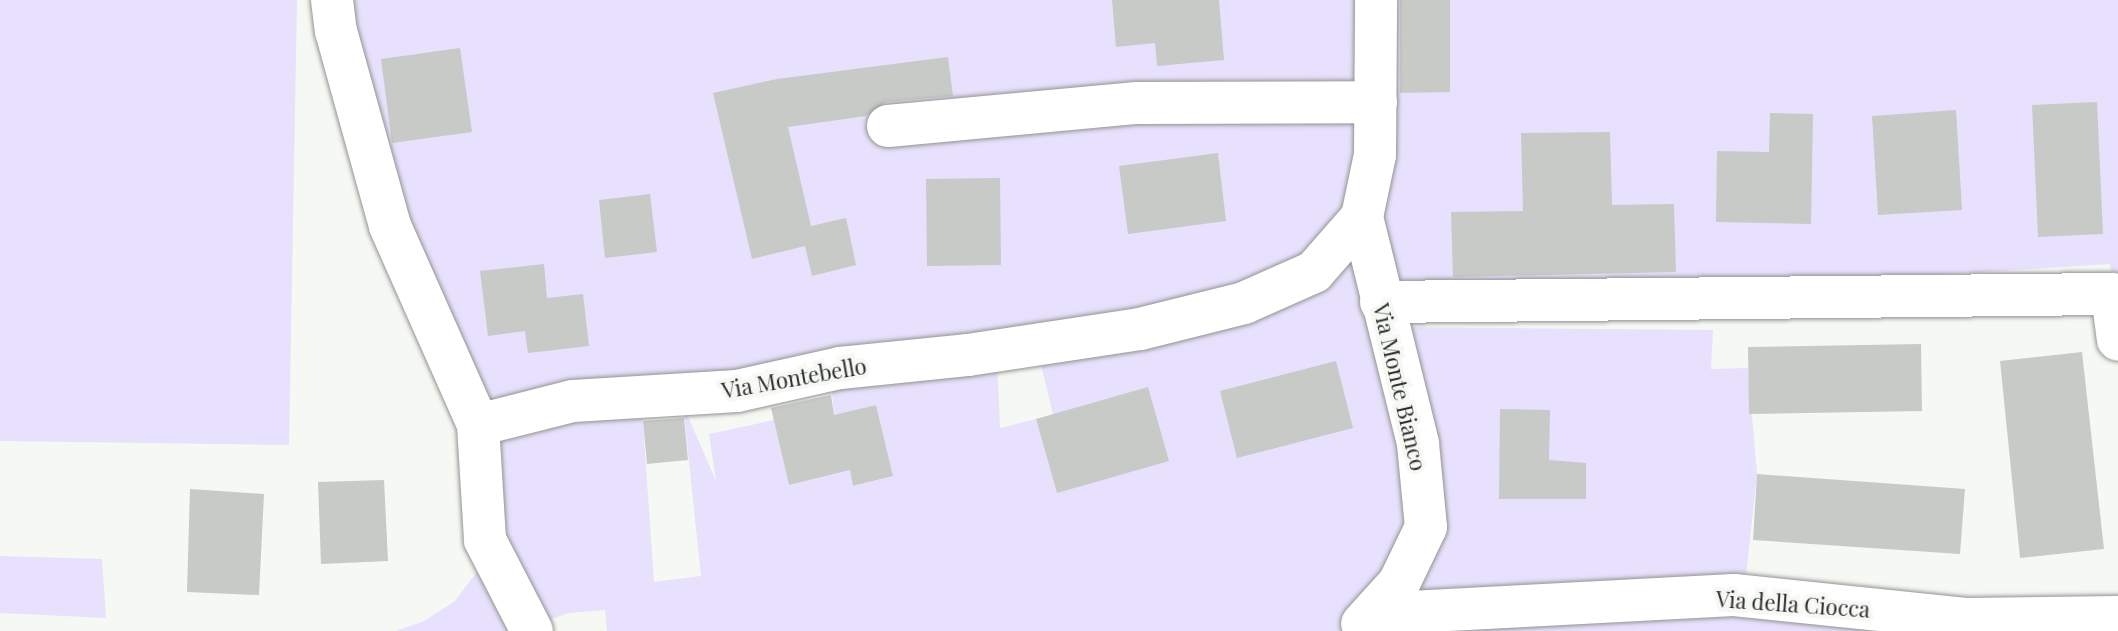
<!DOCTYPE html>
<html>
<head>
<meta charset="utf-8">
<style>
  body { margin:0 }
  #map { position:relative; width:2118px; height:631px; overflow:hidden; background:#f6f8f4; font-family:"Playfair Display",serif }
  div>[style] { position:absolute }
  .green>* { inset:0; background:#e7e1fd }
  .building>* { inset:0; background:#c7cac6 }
  .roads { filter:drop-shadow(0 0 2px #929491) drop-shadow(0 0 2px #929491) }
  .street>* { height:42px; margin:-21px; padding:0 21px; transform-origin:21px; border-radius:21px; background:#fff }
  span { translate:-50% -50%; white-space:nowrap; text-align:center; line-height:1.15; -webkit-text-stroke:8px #f6f8f4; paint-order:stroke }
  .street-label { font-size:22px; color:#2a2b2a }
</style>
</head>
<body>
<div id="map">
  <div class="green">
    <i style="clip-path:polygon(0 0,297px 0,289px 445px,0 441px)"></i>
    <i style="clip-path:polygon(341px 0,1383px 0,1374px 102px,969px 126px,1373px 113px,1334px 249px,1228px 297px,480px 408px,437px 316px)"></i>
    <i style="clip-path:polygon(1393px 0,2118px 0,2118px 321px,2110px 264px,1386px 310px,1376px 206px)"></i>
    <i style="clip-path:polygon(1365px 227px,1418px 525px,1345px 631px,607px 631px,605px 610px,569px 613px,534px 625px,506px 571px,488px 446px,555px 412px,642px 409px,654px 582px,701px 576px,683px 405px,716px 481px,709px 434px,774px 420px,789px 485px,850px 470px,854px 486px,893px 476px,876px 405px,834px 415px,831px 382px,997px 358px,1000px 428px,1036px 419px,1057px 492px,1168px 461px,1053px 415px,1040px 360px,1135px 341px)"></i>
    <i style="clip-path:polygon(1390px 327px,1713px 330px,1711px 369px,1748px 368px,1757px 474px,1746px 577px,1380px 610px,1429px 528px)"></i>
    <i style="clip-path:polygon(0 556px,102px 559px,106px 618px,0 613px)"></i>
    <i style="clip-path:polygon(480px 568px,514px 631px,396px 631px,422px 622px,454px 602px)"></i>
    <i style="clip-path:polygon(1869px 609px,1870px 631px,1361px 631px)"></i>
  </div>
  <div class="building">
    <i style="clip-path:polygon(1112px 0,1219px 0,1224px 60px,1157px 66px,1155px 43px,1116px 47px)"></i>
    <i style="clip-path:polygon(1400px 0,1450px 0,1450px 92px,1400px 93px)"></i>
    <i style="clip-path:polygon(460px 48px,472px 132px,392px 143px,381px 59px)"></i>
    <i style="clip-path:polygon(948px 57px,953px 96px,886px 102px,866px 116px,788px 127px,811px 226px,846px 218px,856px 265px,812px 276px,805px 246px,752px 259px,713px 93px,777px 79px)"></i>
    <i style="clip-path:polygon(2097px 102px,2103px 234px,2038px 237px,2032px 105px)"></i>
    <i style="clip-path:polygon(1956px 110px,1962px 210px,1878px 215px,1872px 116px)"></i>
    <i style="clip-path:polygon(1770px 113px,1813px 114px,1811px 224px,1716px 222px,1717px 151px,1769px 152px)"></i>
    <i style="clip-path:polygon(1610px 132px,1612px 205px,1674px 204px,1676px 272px,1453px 277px,1451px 212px,1523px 211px,1521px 133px)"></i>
    <i style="clip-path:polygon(1218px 153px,1226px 221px,1128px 234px,1119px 166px)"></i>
    <i style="clip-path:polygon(1000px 178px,1001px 265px,927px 266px,926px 179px)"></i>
    <i style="clip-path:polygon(650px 194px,657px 252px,605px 258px,599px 200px)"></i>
    <i style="clip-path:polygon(544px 264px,547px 298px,583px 294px,589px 346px,528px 353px,525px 331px,488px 336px,480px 271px)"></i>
    <i style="clip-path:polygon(1921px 344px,1922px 411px,1749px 414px,1748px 347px)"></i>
    <i style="clip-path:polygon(2082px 352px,2104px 549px,2020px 558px,2000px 361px)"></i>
    <i style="clip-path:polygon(1336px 361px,1353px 428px,1237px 458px,1220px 391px)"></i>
    <i style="clip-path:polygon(1148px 387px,1169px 461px,1057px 493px,1036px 419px)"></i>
    <i style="clip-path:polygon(831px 395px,834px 415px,876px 405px,893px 476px,853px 486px,850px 470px,789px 485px,771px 408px)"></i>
    <i style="clip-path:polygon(1500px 409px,1550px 410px,1549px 460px,1586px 463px,1586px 499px,1499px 499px)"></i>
    <i style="clip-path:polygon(684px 418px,688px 460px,647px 464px,643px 421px)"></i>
    <i style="clip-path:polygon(1757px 474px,1965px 489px,1960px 554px,1753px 540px)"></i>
    <i style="clip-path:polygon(384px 480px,388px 561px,321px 564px,318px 482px)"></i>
    <i style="clip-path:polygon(190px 489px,264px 494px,259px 595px,187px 592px)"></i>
  </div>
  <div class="roads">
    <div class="street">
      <i style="left:332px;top:0;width:31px;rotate:83deg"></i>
      <i style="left:336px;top:31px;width:202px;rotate:74.5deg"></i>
      <i style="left:390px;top:226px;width:218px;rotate:66.1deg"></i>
      <i style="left:478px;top:425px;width:115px;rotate:86.5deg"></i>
      <i style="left:485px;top:540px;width:102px;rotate:62.7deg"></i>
      <i style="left:888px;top:126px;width:250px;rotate:-5.3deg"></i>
      <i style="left:1137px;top:103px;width:239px;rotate:-0.2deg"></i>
      <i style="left:1362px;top:217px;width:234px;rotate:76.1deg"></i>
      <i style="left:1418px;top:444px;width:83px;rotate:84.5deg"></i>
      <i style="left:1426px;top:527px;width:62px;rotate:115.7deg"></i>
      <i style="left:1399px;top:583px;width:55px;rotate:132.1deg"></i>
      <i style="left:1381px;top:302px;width:731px;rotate:-0.63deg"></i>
      <i style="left:2112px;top:294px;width:46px;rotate:82.6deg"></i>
      <i style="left:478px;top:425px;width:98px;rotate:-14.2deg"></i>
      <i style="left:573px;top:401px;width:164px;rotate:-3.5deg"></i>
      <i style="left:737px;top:391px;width:106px;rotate:-12.6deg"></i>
      <i style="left:840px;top:368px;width:129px;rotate:-5.8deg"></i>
      <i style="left:968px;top:355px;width:174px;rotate:-8.6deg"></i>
      <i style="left:1140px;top:329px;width:107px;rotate:-14deg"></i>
      <i style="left:1244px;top:303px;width:77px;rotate:-23.9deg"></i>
      <i style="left:1314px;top:272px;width:73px;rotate:-48.9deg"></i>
      <i style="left:1362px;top:217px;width:63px;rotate:-78.2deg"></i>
      <i style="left:1375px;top:155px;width:155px;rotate:-89.6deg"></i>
      <i style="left:1372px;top:614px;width:362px;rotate:-3deg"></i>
      <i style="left:1734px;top:595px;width:235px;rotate:5.9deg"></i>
      <i style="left:1968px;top:619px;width:150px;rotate:-0.8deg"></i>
    </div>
  </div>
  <div class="street-label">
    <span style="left:794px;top:378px;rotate:-10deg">Via Montebello</span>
    <span style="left:1400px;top:387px;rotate:77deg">Via Monte Bianco</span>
    <span style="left:1793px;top:604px;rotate:4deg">Via della Ciocca</span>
  </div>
</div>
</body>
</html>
